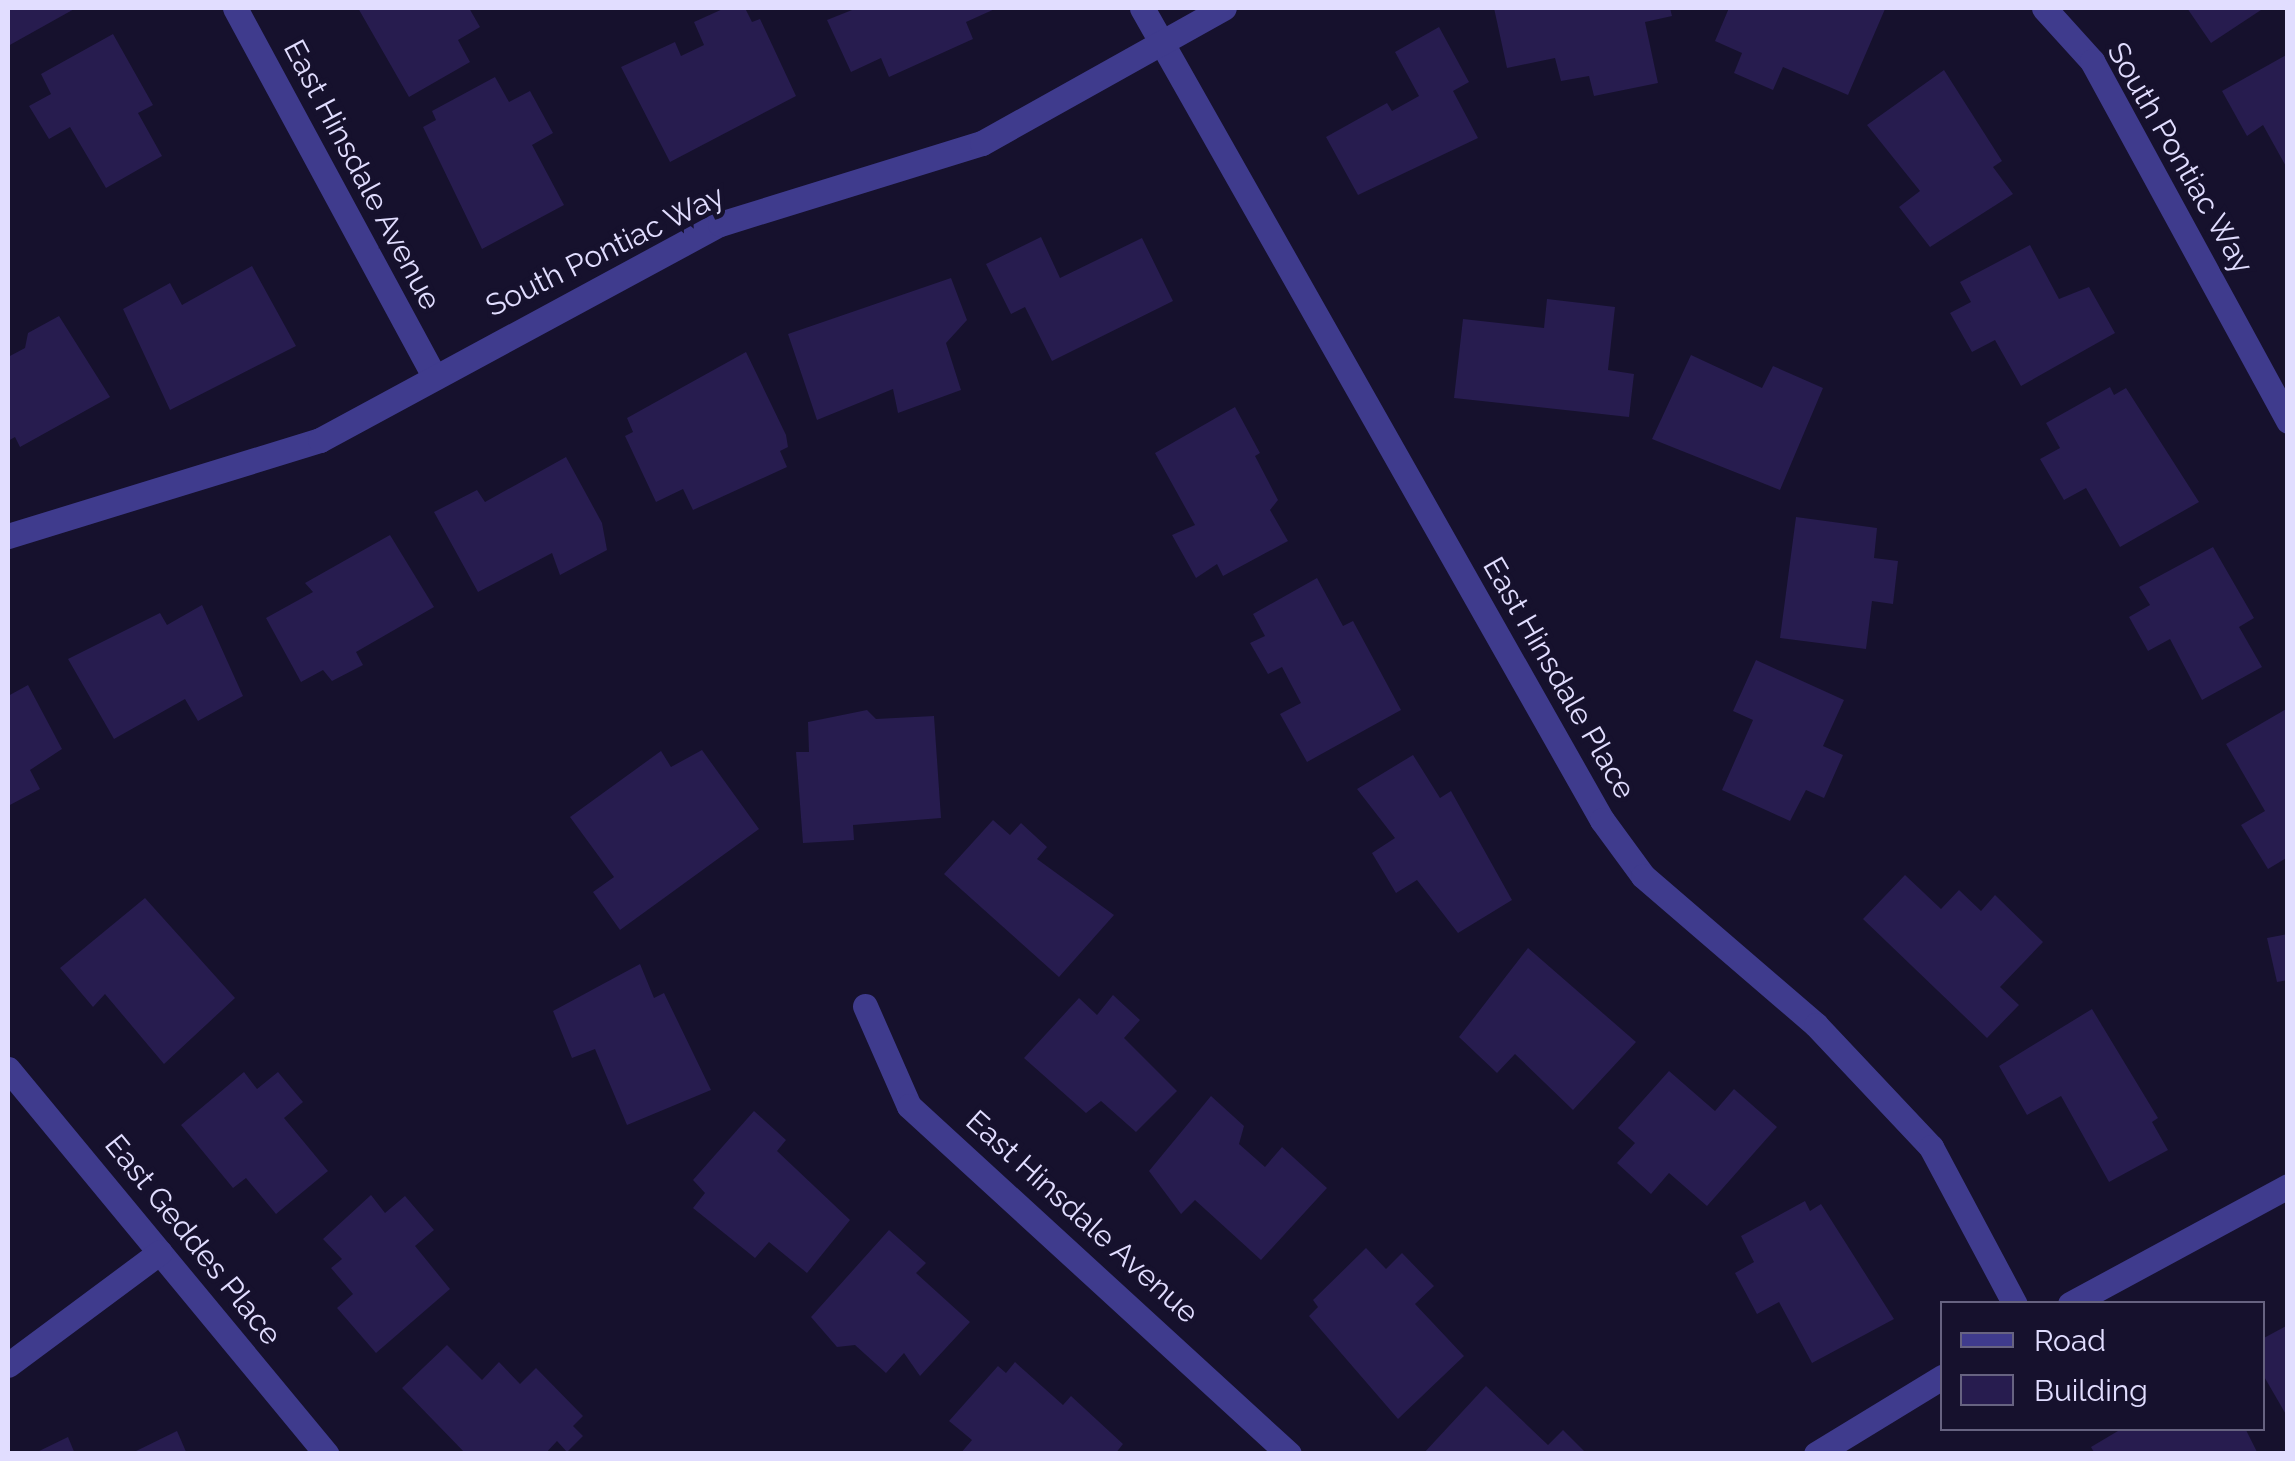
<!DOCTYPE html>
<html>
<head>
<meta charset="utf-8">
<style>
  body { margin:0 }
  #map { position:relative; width:2295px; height:1461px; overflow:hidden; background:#16112d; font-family:Raleway,sans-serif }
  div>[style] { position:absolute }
  .building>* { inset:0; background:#271c4f }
  .minor>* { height:25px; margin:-12.5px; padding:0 12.5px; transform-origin:12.5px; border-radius:12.5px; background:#3f3b8d }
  span { translate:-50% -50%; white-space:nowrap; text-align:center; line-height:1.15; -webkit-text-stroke:9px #16112d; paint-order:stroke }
  .street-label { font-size:30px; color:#e1ddff }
  .frame { position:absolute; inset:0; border:10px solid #e1ddff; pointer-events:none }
  .legend { position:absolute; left:1940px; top:1301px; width:325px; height:130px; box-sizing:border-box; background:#16112d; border:2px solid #676381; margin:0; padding:12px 18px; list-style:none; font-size:30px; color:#e1ddff }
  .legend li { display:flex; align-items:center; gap:20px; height:50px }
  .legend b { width:50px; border:2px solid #676381 }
</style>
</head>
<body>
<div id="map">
  <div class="building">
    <i style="clip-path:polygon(8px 8px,76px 8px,8px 46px)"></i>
    <i style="clip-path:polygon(358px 8px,469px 8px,480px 27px,458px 40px,470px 62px,409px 97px)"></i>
    <i style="clip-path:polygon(725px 8px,745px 8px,752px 22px,760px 19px,796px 96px,670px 162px,621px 67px,675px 42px,681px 56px,704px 45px,694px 22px)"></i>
    <i style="clip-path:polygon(857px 8px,997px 8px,966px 22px,973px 39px,889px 77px,881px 58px,851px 72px,827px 20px)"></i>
    <i style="clip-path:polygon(1494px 8px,1670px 8px,1672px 16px,1645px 22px,1658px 83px,1594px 96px,1589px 76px,1561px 81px,1555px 58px,1507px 68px)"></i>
    <i style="clip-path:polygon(1729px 8px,1882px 8px,1885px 9px,1848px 95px,1783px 67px,1773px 90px,1734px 73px,1742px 53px,1715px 41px)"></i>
    <i style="clip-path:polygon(2187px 8px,2264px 8px,2211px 43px)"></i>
    <i style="clip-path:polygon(1439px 27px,1469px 82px,1453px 91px,1478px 138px,1358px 195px,1326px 137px,1387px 103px,1392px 111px,1419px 96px,1395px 52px)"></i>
    <i style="clip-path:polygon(113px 34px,153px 105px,138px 113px,162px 156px,106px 188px,70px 127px,49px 139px,29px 106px,51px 94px,41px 74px)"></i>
    <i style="clip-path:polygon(2288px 54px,2288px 170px,2263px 125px,2247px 136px,2222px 91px)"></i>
    <i style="clip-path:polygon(1944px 70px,2002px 161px,1993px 167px,2013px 194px,1930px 247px,1899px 207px,1920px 191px,1867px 125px)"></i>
    <i style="clip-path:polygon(495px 77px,509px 102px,530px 91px,553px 133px,532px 145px,564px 205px,482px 249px,423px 127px,436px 120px,432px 111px)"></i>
    <i style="clip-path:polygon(1041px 237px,1060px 278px,1142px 238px,1173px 301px,1052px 361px,1025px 307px,1011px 314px,986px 264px)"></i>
    <i style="clip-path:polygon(2030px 245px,2059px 299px,2089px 287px,2115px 333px,2021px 386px,1995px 340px,1972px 352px,1950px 313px,1971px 302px,1960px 282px)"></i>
    <i style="clip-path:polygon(252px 266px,296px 346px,170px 410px,123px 309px,170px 283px,182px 305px)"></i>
    <i style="clip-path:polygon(951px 278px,967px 320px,946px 343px,961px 390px,898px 413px,893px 389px,817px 420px,788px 334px)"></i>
    <i style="clip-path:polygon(1547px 299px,1615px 307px,1608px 370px,1634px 374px,1629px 417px,1454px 398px,1463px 319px,1544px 328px)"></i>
    <i style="clip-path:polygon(59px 316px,110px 397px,20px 447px,15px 437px,8px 441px,8px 357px,25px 348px,28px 333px)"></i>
    <i style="clip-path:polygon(746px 352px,786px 435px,788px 447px,780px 451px,787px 467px,693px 510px,683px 489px,656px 502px,625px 436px,633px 432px,627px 418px)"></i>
    <i style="clip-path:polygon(1691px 355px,1762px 388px,1773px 366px,1823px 388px,1780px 490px,1652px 439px)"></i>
    <i style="clip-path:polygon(2110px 387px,2114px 395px,2126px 388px,2199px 502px,2120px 547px,2086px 488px,2064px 500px,2040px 459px,2060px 448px,2046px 423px)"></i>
    <i style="clip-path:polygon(1235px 407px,1260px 453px,1255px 456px,1278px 500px,1270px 510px,1288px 541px,1223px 576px,1217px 564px,1196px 578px,1172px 535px,1195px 525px,1155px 453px)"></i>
    <i style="clip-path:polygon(566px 457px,602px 523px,607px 550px,560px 575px,552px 553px,478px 592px,434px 512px,477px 490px,485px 502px)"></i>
    <i style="clip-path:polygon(1796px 517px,1877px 528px,1874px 558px,1898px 561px,1893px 604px,1872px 601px,1866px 649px,1780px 638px)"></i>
    <i style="clip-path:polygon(390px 535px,434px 607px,356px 652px,363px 665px,332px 681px,323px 670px,301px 682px,266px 618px,313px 592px,305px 583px)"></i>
    <i style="clip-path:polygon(2213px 547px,2254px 618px,2239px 627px,2262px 667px,2202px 700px,2170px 639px,2148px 651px,2129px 617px,2150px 605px,2139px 587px)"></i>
    <i style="clip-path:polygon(1317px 578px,1343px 626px,1353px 621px,1401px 710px,1307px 762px,1280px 714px,1301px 703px,1282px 667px,1268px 674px,1250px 643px,1265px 636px,1253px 614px)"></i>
    <i style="clip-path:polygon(202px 605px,243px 696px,198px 721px,185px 699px,114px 739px,68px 659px,160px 613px,167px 625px)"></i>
    <i style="clip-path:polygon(1756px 660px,1844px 700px,1823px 746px,1843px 755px,1824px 798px,1806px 790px,1790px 821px,1722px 790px,1753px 720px,1733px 711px)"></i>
    <i style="clip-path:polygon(28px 685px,62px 749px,30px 770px,40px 789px,8px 806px,8px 696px)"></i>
    <i style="clip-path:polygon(2288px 708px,2288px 857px,2268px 869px,2241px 825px,2265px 811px,2226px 744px)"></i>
    <i style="clip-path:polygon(867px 710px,876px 719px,934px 716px,941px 818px,853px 825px,854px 840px,803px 843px,796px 752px,809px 752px,808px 722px)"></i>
    <i style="clip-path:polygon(702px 750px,759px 829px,620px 930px,593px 892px,614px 877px,570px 817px,661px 751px,671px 767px)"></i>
    <i style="clip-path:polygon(1413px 755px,1440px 798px,1451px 791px,1512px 900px,1458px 933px,1417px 880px,1396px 893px,1372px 853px,1395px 838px,1357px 789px)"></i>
    <i style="clip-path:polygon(993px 820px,1010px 835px,1021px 823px,1047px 847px,1037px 859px,1114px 915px,1059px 977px,944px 874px)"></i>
    <i style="clip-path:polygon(1905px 875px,1941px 909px,1959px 890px,1981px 911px,1995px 895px,2043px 942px,2000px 987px,2019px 1005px,1987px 1038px,1863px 919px)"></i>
    <i style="clip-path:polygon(145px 898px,235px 998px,164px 1064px,105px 994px,93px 1007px,60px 968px)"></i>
    <i style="clip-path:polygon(2288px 934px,2288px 980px,2277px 982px,2267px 938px)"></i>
    <i style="clip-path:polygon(1528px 948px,1636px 1042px,1573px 1110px,1515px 1054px,1497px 1073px,1459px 1037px)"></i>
    <i style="clip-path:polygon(640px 964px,654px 998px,664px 993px,711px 1090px,627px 1125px,595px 1049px,572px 1058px,553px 1011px)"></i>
    <i style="clip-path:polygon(1113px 995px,1140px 1020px,1124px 1038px,1177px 1091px,1136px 1132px,1101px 1101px,1086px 1113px,1024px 1058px,1079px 998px,1097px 1015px)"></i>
    <i style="clip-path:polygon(2092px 1009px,2158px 1118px,2152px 1122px,2168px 1150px,2109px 1182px,2061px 1096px,2027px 1115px,1999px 1066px)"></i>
    <i style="clip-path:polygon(1669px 1071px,1715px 1111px,1734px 1089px,1777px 1127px,1707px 1206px,1669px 1173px,1651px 1194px,1617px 1163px,1635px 1143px,1618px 1128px)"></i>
    <i style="clip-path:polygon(244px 1072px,257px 1089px,278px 1072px,303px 1102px,284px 1118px,328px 1171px,276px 1214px,246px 1178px,233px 1188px,181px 1125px)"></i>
    <i style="clip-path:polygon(1211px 1096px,1244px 1126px,1239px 1144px,1265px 1167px,1282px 1147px,1327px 1188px,1261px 1260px,1195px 1200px,1181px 1214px,1149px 1171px)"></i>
    <i style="clip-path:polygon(754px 1111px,786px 1140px,777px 1151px,850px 1220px,807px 1273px,769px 1242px,755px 1258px,693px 1208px,705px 1193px,693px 1180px)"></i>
    <i style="clip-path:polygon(371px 1195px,385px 1213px,405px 1196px,434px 1230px,415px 1246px,450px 1289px,376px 1353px,337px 1308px,353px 1294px,331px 1268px,342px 1259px,323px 1239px)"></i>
    <i style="clip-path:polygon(1805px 1201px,1810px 1211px,1821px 1204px,1894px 1319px,1812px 1363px,1779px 1302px,1757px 1314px,1735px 1273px,1754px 1262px,1741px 1236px)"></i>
    <i style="clip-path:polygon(889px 1230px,926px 1263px,916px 1273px,970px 1322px,920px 1376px,904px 1353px,886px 1373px,855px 1345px,837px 1347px,811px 1317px)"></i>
    <i style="clip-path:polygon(1366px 1248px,1386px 1269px,1402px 1253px,1434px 1286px,1415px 1304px,1464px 1356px,1398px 1419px,1309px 1316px,1318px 1307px,1313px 1300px)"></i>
    <i style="clip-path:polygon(2288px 1325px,2288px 1418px,2262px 1373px,2262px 1339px)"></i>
    <i style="clip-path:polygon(447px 1345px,482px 1380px,499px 1362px,520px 1384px,536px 1368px,583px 1416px,573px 1426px,583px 1436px,567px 1452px,557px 1441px,545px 1454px,466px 1454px,402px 1388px)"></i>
    <i style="clip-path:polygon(1015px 1362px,1063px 1405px,1071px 1396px,1123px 1444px,1115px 1454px,960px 1454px,972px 1440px,949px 1421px,998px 1366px,1006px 1373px)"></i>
    <i style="clip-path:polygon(1486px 1386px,1548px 1445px,1563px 1430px,1587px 1454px,1423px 1454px)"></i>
    <i style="clip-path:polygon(2123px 1428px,2245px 1428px,2258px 1454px,2095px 1454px,2091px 1447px)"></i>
    <i style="clip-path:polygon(177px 1431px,187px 1454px,130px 1454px)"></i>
    <i style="clip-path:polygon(68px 1437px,75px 1454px,33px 1454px)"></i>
  </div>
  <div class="minor">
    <i style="left:235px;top:8px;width:415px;rotate:61.6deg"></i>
    <i style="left:1142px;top:8px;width:933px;rotate:60.47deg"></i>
    <i style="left:1602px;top:820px;width:69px;rotate:53.8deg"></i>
    <i style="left:1643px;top:876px;width:228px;rotate:40.7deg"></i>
    <i style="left:1816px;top:1025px;width:168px;rotate:46.7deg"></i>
    <i style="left:1931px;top:1147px;width:178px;rotate:61.9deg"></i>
    <i style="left:2044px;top:8px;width:72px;rotate:47.8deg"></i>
    <i style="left:2092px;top:61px;width:410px;rotate:61.4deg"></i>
    <i style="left:8px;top:536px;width:326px;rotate:-17.1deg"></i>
    <i style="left:320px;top:440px;width:455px;rotate:-28.4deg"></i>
    <i style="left:720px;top:224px;width:274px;rotate:-17.2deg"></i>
    <i style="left:982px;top:143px;width:277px;rotate:-29.2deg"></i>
    <i style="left:865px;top:1006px;width:109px;rotate:66.3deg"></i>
    <i style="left:909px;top:1106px;width:515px;rotate:42.48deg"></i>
    <i style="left:8px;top:1069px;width:500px;rotate:50.4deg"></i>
    <i style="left:2070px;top:1304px;width:248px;rotate:-28.4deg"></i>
    <i style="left:8px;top:1365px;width:189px;rotate:-36.6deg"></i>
    <i style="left:1816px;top:1454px;width:148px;rotate:-31.4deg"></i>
  </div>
  <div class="street-label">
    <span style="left:2180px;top:158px;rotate:60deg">South Pontiac Way</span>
    <span style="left:362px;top:175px;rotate:62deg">East Hinsdale Avenue</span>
    <span style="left:605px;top:251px;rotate:-26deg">South Pontiac Way</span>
    <span style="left:1559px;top:678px;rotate:60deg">East Hinsdale Place</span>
    <span style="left:1082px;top:1217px;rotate:42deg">East Hinsdale Avenue</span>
    <span style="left:193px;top:1240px;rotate:51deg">East Geddes Place</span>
  </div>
  <div class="frame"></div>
  <ul class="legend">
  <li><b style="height:12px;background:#3f3b8d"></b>Road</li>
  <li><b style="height:28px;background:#271c4f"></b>Building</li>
  </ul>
</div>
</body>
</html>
